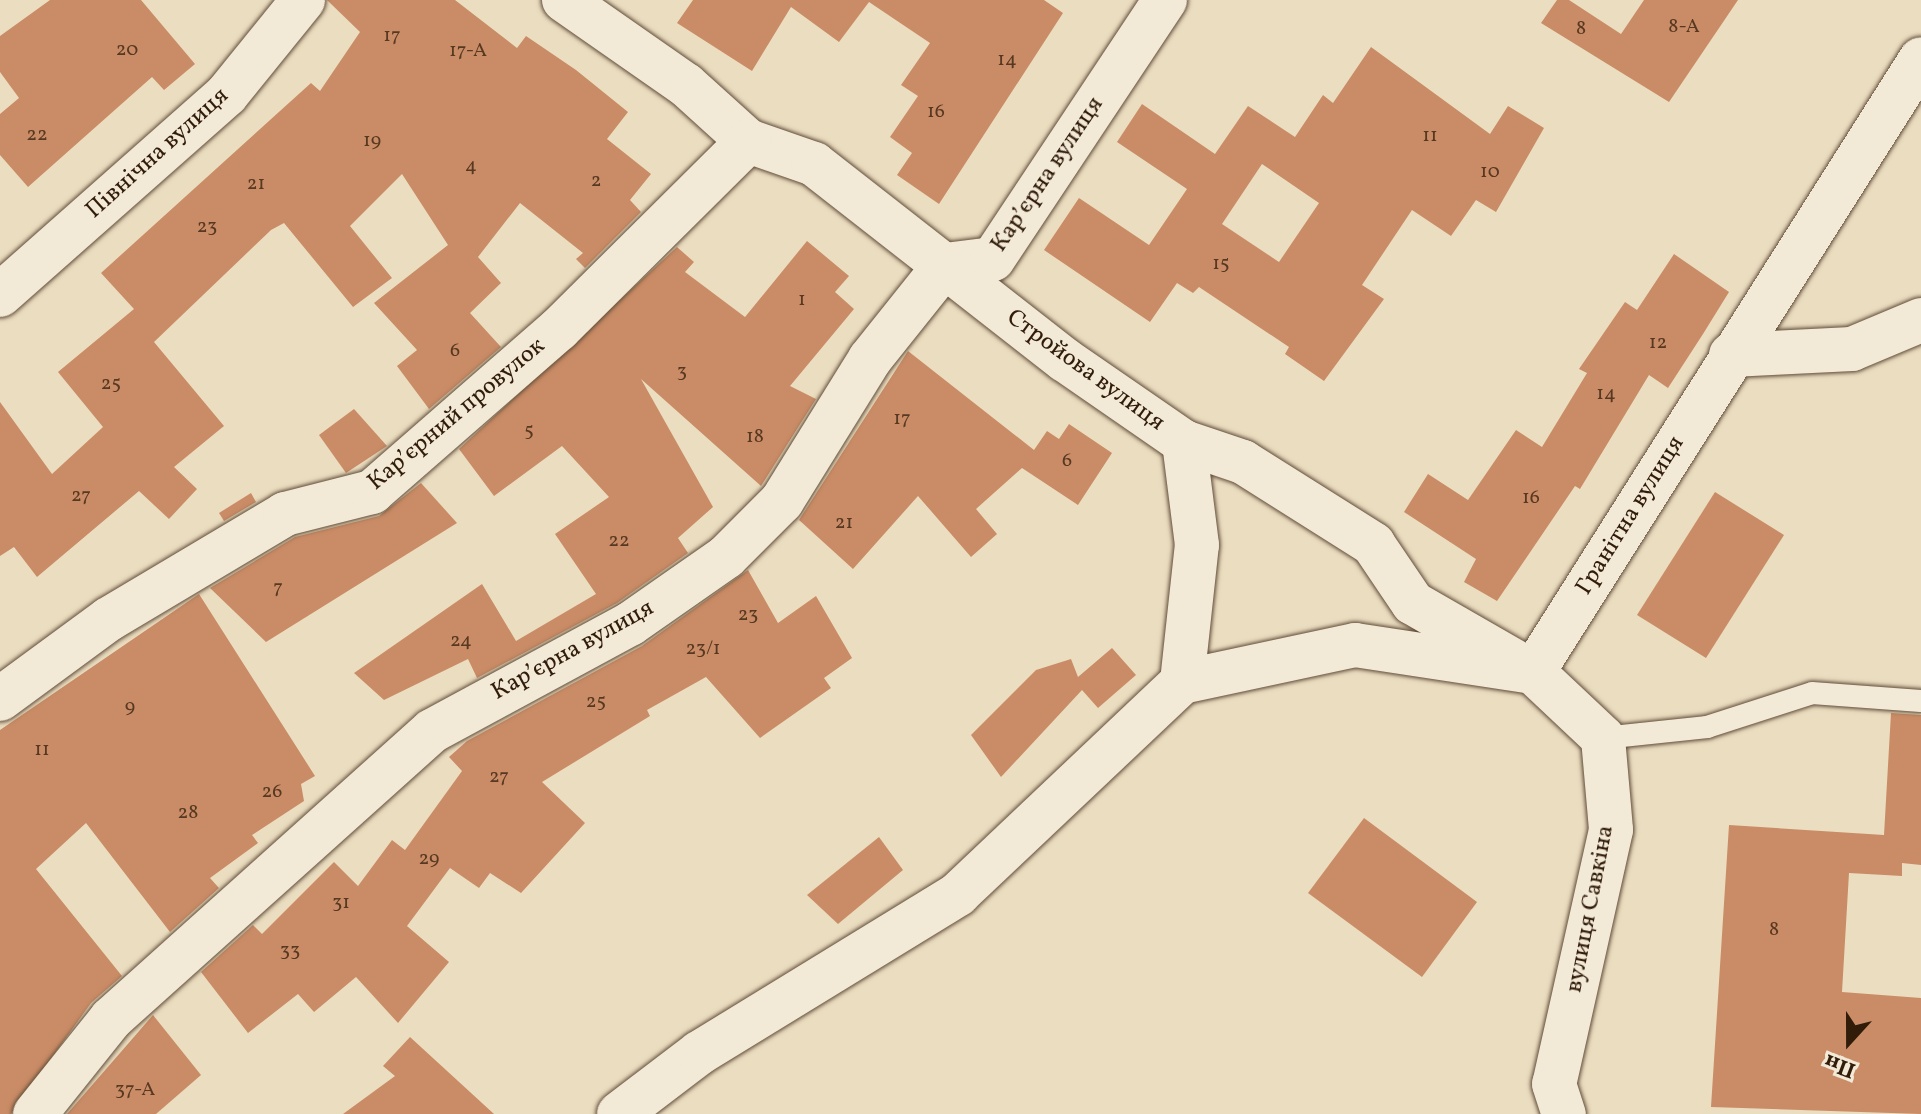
<!DOCTYPE html>
<html>
<head>
<meta charset="utf-8">
<style>
  body { margin:0 }
  #map { position:relative; width:1921px; height:1114px; overflow:hidden; background:#ebddc0; font-family:Vollkorn,serif }
  div>[style] { position:absolute }
  .building>* { inset:0; background:#ca8c66 }
  .roads { filter:drop-shadow(0 0 2px #604c38) drop-shadow(0 0 2px #604c38) }
  .lane>* { height:22px; margin:-11px; padding:0 11px; transform-origin:11px; border-radius:11px; background:#f2e9d6 }
  .street>* { height:44px; margin:-22px; padding:0 22px; transform-origin:22px; border-radius:22px; background:#f2e9d6 }
  span { translate:-50% -50%; white-space:nowrap; text-align:center; line-height:1.15; -webkit-text-stroke:7px #f2e9d6; paint-order:stroke }
  .number-label { font-size:20px; color:#573821 }
  .number-label span { -webkit-text-stroke-width:0 }
  .street-label { font-size:24px; color:#311c0a }
  .north { position:absolute; left:1809px; top:1002px; width:80px; height:80px; -webkit-text-stroke:6px #f2e9d6; paint-order:stroke; rotate:201deg; font-size:22px; font-weight:700; line-height:32px; text-align:center; color:#311c0a }
  .north::after { content:''; display:block; margin:auto; width:28px; height:36px; background:#311c0a; clip-path:polygon(50% 0,100% 100%,50% 72%,0 100%) }
</style>
</head>
<body>
<div id="map">
  <div class="building">
    <i style="clip-path:polygon(50px 0,141px 0,195px 64px,164px 90px,152px 77px,28px 187px,0 155px,0 114px,19px 98px,0 72px,0 36px)"></i>
    <i style="clip-path:polygon(327px 0,455px 0,517px 48px,526px 36px,576px 70px,628px 112px,607px 139px,651px 174px,630px 200px,641px 212px,585px 268px,576px 259px,583px 253px,520px 203px,478px 257px,501px 283px,470px 313px,501px 347px,429px 409px,397px 366px,417px 350px,374px 303px,448px 245px,402px 174px,350px 226px,392px 278px,353px 307px,284px 223px,271px 230px,154px 342px,224px 426px,174px 467px,197px 489px,169px 519px,139px 491px,37px 577px,14px 547px,0 556px,0 402px,52px 474px,103px 427px,58px 372px,134px 309px,101px 273px,311px 83px,320px 91px,360px 32px)"></i>
    <i style="clip-path:polygon(693px 0,1044px 0,1063px 13px,939px 204px,897px 175px,912px 153px,890px 137px,918px 96px,901px 85px,930px 43px,869px 2px,839px 42px,791px 7px,752px 71px,677px 23px)"></i>
    <i style="clip-path:polygon(1557px 0,1569px 0,1621px 34px,1644px 0,1738px 0,1669px 102px,1541px 23px)"></i>
    <i style="clip-path:polygon(evenodd,1371px 47px,1490px 134px,1508px 106px,1544px 128px,1496px 212px,1476px 200px,1451px 236px,1412px 210px,1362px 285px,1384px 299px,1324px 381px,1285px 354px,1289px 347px,1199px 287px,1193px 293px,1177px 283px,1150px 322px,1044px 250px,1079px 198px,1149px 245px,1187px 189px,1117px 142px,1142px 104px,1215px 154px,1248px 106px,1295px 137px,1323px 95px,1333px 103px,1371px 47px,1262px 164px,1319px 203px,1279px 262px,1222px 224px,1262px 164px)"></i>
    <i style="clip-path:polygon(807px 241px,849px 276px,835px 292px,854px 309px,790px 386px,816px 399px,761px 486px,641px 379px,713px 507px,678px 538px,688px 553px,617px 603px,477px 678px,468px 659px,384px 700px,354px 673px,482px 584px,516px 641px,596px 594px,555px 534px,609px 497px,562px 446px,494px 496px,459px 449px,677px 247px,694px 262px,685px 272px,745px 317px)"></i>
    <i style="clip-path:polygon(1674px 254px,1729px 292px,1703px 334px,1668px 388px,1649px 375px,1580px 489px,1575px 486px,1497px 601px,1464px 582px,1476px 559px,1404px 512px,1428px 474px,1468px 500px,1516px 430px,1542px 447px,1587px 373px,1579px 369px,1625px 302px,1637px 310px)"></i>
    <i style="clip-path:polygon(908px 351px,1034px 450px,1047px 431px,1059px 439px,1069px 424px,1112px 453px,1078px 505px,1022px 468px,976px 509px,997px 534px,971px 557px,918px 496px,853px 569px,799px 520px)"></i>
    <i style="clip-path:polygon(354px 409px,387px 446px,346px 473px,319px 435px)"></i>
    <i style="clip-path:polygon(421px 483px,457px 523px,266px 642px,210px 588px,295px 537px,379px 516px)"></i>
    <i style="clip-path:polygon(1715px 492px,1784px 535px,1706px 658px,1637px 615px)"></i>
    <i style="clip-path:polygon(251px 493px,256px 502px,224px 521px,219px 513px)"></i>
    <i style="clip-path:polygon(748px 570px,778px 623px,816px 596px,852px 658px,824px 678px,831px 688px,760px 738px,706px 677px,647px 710px,650px 716px,542px 782px,585px 823px,521px 893px,490px 873px,479px 888px,450px 868px,407px 926px,449px 962px,398px 1023px,356px 977px,314px 1012px,298px 994px,248px 1033px,201px 972px,253px 925px,262px 934px,334px 862px,358px 886px,392px 840px,405px 850px,462px 771px,449px 757px,467px 741px,642px 646px)"></i>
    <i style="clip-path:polygon(199px 594px,315px 776px,301px 784px,304px 801px,252px 835px,258px 843px,210px 878px,219px 888px,170px 932px,86px 823px,36px 869px,122px 976px,91px 1003px,11px 1114px,0 1114px,0 730px)"></i>
    <i style="clip-path:polygon(1112px 648px,1136px 675px,1098px 708px,1082px 690px,1001px 777px,971px 735px,1036px 670px,1071px 659px,1078px 677px)"></i>
    <i style="clip-path:polygon(1891px 713px,1921px 715px,1921px 865px,1902px 863px,1902px 876px,1849px 873px,1842px 992px,1921px 998px,1921px 1114px,1711px 1107px,1729px 825px,1884px 835px)"></i>
    <i style="clip-path:polygon(1364px 818px,1477px 902px,1422px 977px,1308px 893px)"></i>
    <i style="clip-path:polygon(879px 837px,903px 870px,838px 924px,807px 895px)"></i>
    <i style="clip-path:polygon(153px 1015px,201px 1075px,156px 1114px,67px 1114px)"></i>
    <i style="clip-path:polygon(410px 1037px,494px 1114px,343px 1114px,395px 1076px,383px 1066px)"></i>
  </div>
  <div class="roads">
    <div class="lane">
      <i style="left:1603px;top:738px;width:105px;rotate:-6deg"></i>
      <i style="left:1707px;top:727px;width:110px;rotate:-17.9deg"></i>
      <i style="left:1812px;top:693px;width:109px;rotate:4.2deg"></i>
    </div>
    <div class="street">
      <i style="left:564px;top:0;width:149px;rotate:34.9deg"></i>
      <i style="left:686px;top:85px;width:84px;rotate:42.1deg"></i>
      <i style="left:748px;top:141px;width:70px;rotate:19.2deg"></i>
      <i style="left:814px;top:164px;width:318px;rotate:38deg"></i>
      <i style="left:1065px;top:360px;width:145px;rotate:34.6deg"></i>
      <i style="left:1184px;top:442px;width:62px;rotate:18.7deg"></i>
      <i style="left:1243px;top:462px;width:154px;rotate:32.2deg"></i>
      <i style="left:1373px;top:544px;width:71px;rotate:55.9deg"></i>
      <i style="left:1413px;top:603px;width:138px;rotate:29.9deg"></i>
      <i style="left:1533px;top:672px;width:96px;rotate:43.3deg"></i>
      <i style="left:1603px;top:738px;width:92px;rotate:85deg"></i>
      <i style="left:1611px;top:830px;width:260px;rotate:102.6deg"></i>
      <i style="left:1554px;top:1084px;width:32px;rotate:72deg"></i>
      <i style="left:0;top:295px;width:303px;rotate:-41.5deg"></i>
      <i style="left:227px;top:94px;width:121px;rotate:-51deg"></i>
      <i style="left:1731px;top:355px;width:121px;rotate:-2.8deg"></i>
      <i style="left:1852px;top:349px;width:75px;rotate:-22.8deg"></i>
      <i style="left:1182px;top:682px;width:177px;rotate:-12.1deg"></i>
      <i style="left:1355px;top:645px;width:180px;rotate:8.6deg"></i>
      <i style="left:1533px;top:672px;width:725px;rotate:-57.67deg"></i>
      <i style="left:0;top:699px;width:135px;rotate:-36.3deg"></i>
      <i style="left:109px;top:619px;width:205px;rotate:-30.8deg"></i>
      <i style="left:285px;top:514px;width:90px;rotate:-14.2deg"></i>
      <i style="left:372px;top:492px;width:248px;rotate:-41.1deg"></i>
      <i style="left:559px;top:329px;width:267px;rotate:-44.8deg"></i>
      <i style="left:35px;top:1114px;width:122px;rotate:-51.3deg"></i>
      <i style="left:111px;top:1019px;width:431px;rotate:-41.9deg"></i>
      <i style="left:432px;top:731px;width:225px;rotate:-28.4deg"></i>
      <i style="left:630px;top:624px;width:117px;rotate:-34.9deg"></i>
      <i style="left:726px;top:557px;width:79px;rotate:-45deg"></i>
      <i style="left:782px;top:501px;width:167px;rotate:-58.2deg"></i>
      <i style="left:870px;top:359px;width:120px;rotate:-51.4deg"></i>
      <i style="left:945px;top:265px;width:48px;rotate:-7.1deg"></i>
      <i style="left:993px;top:259px;width:311px;rotate:-56.4deg"></i>
      <i style="left:619px;top:1114px;width:101px;rotate:-37.3deg"></i>
      <i style="left:699px;top:1053px;width:304px;rotate:-31.5deg"></i>
      <i style="left:958px;top:894px;width:308px;rotate:-43.4deg"></i>
      <i style="left:1182px;top:682px;width:138px;rotate:-83.8deg"></i>
      <i style="left:1197px;top:545px;width:104px;rotate:-97.2deg"></i>
    </div>
  </div>
  <div class="number-label">
    <span style="left:1684px;top:27px">8-А</span>
    <span style="left:1581px;top:29px">8</span>
    <span style="left:392px;top:36px">17</span>
    <span style="left:127px;top:50px">20</span>
    <span style="left:468px;top:51px">17-А</span>
    <span style="left:1007px;top:60px">14</span>
    <span style="left:936px;top:112px">16</span>
    <span style="left:37px;top:135px">22</span>
    <span style="left:1430px;top:136px">11</span>
    <span style="left:372px;top:141px">19</span>
    <span style="left:471px;top:166px">4</span>
    <span style="left:1490px;top:172px">10</span>
    <span style="left:596px;top:181px">2</span>
    <span style="left:256px;top:184px">21</span>
    <span style="left:207px;top:227px">23</span>
    <span style="left:1221px;top:264px">15</span>
    <span style="left:802px;top:300px">1</span>
    <span style="left:1658px;top:343px">12</span>
    <span style="left:455px;top:351px">6</span>
    <span style="left:682px;top:372px">3</span>
    <span style="left:111px;top:384px">25</span>
    <span style="left:1606px;top:394px">14</span>
    <span style="left:902px;top:419px">17</span>
    <span style="left:529px;top:431px">5</span>
    <span style="left:755px;top:437px">18</span>
    <span style="left:1067px;top:461px">6</span>
    <span style="left:81px;top:496px">27</span>
    <span style="left:1531px;top:498px">16</span>
    <span style="left:844px;top:523px">21</span>
    <span style="left:619px;top:541px">22</span>
    <span style="left:278px;top:588px">7</span>
    <span style="left:748px;top:615px">23</span>
    <span style="left:461px;top:641px">24</span>
    <span style="left:703px;top:649px">23/1</span>
    <span style="left:596px;top:702px">25</span>
    <span style="left:130px;top:707px">9</span>
    <span style="left:42px;top:750px">11</span>
    <span style="left:499px;top:777px">27</span>
    <span style="left:272px;top:792px">26</span>
    <span style="left:188px;top:813px">28</span>
    <span style="left:429px;top:859px">29</span>
    <span style="left:341px;top:903px">31</span>
    <span style="left:1774px;top:930px">8</span>
    <span style="left:290px;top:951px">33</span>
    <span style="left:135px;top:1090px">37-А</span>
  </div>
  <div class="street-label">
    <span style="left:158px;top:154px;rotate:-42deg">Північна вулиця</span>
    <span style="left:1048px;top:175px;rotate:-56deg">Карʼєрна вулиця</span>
    <span style="left:1085px;top:371px;rotate:36deg">Стройова вулиця</span>
    <span style="left:457px;top:415px;rotate:-40deg">Карʼєрний провулок</span>
    <span style="left:1631px;top:516px;rotate:-58deg">Гранітна вулиця</span>
    <span style="left:573px;top:651px;rotate:-29deg">Карʼєрна вулиця</span>
    <span style="left:1591px;top:909px;rotate:-79deg">вулиця Савкіна</span>
  </div>
  <div class="north">Пн</div>
</div>
</body>
</html>
